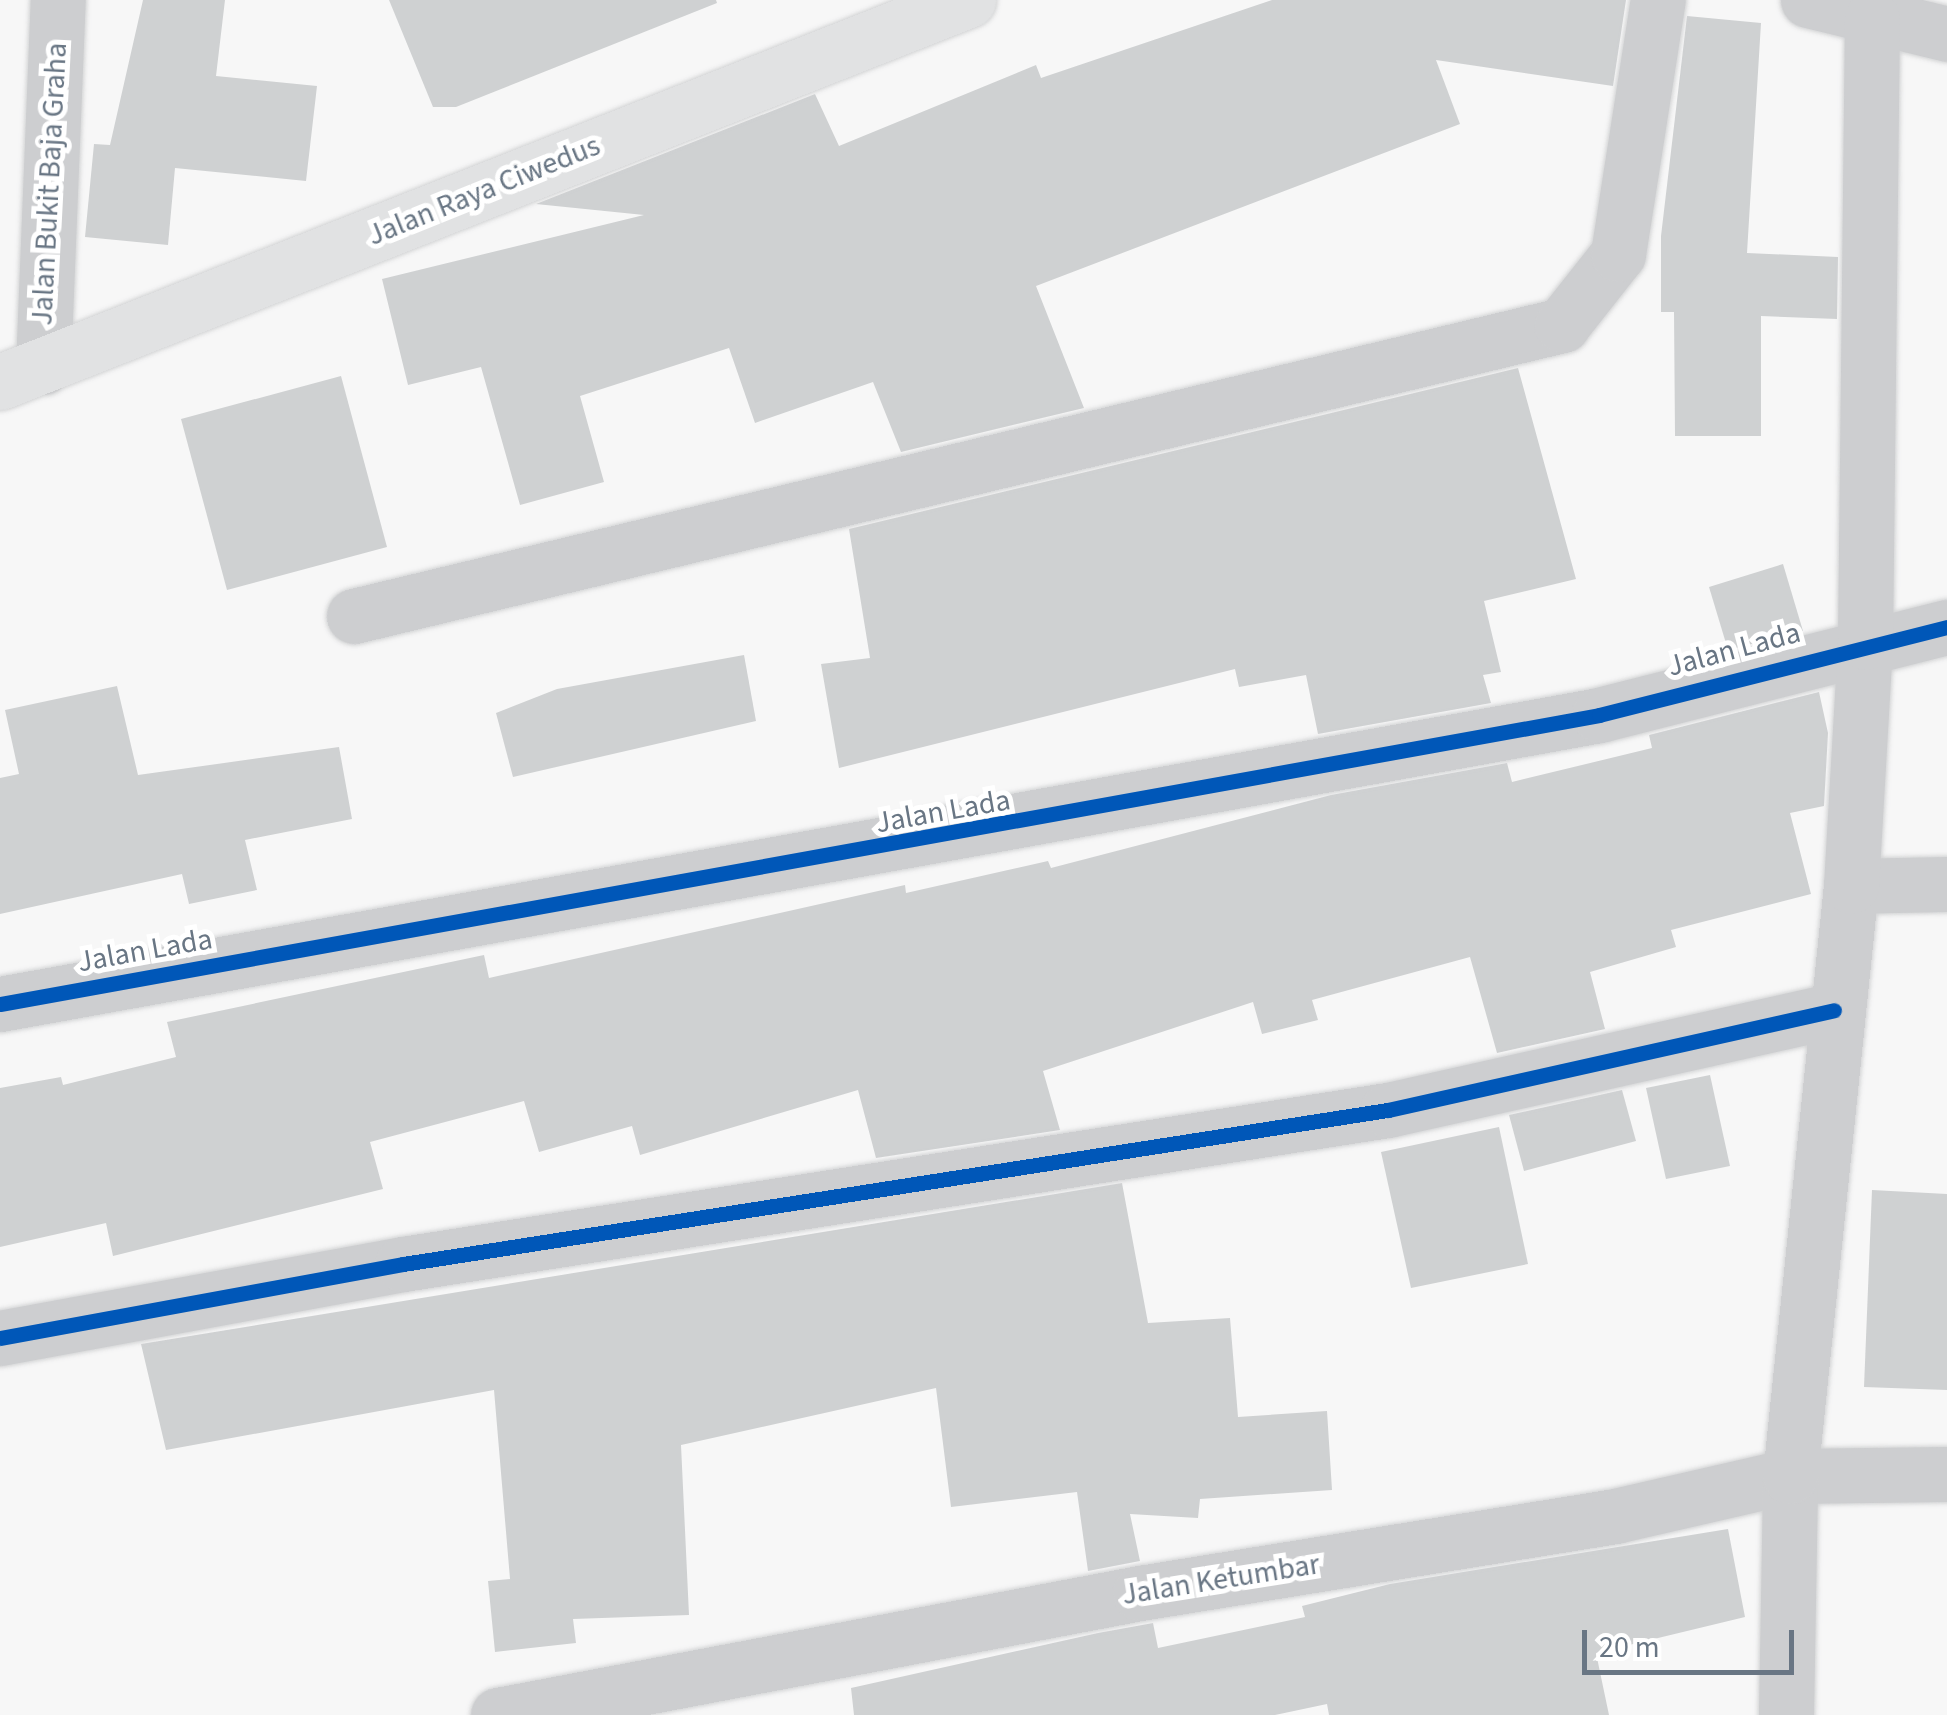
<!DOCTYPE html>
<html>
<head>
<meta charset="utf-8">
<style>
  body { margin:0 }
  #map { position:relative; width:1947px; height:1715px; overflow:hidden; background:#f7f7f7; font-family:"Source Sans 3",sans-serif }
  div>[style] { position:absolute }
  .building>* { inset:0; background:#cfd1d2 }
  .roads { filter:drop-shadow(0 0 2px #d3d4d5) drop-shadow(0 0 2px #d3d4d5) }
  .street>* { height:55px; margin:-27.5px; padding:0 27.5px; transform-origin:27.5px; border-radius:27.5px; background:#cdced0 }
  .secondary>* { height:55px; margin:-27.5px; padding:0 27.5px; transform-origin:27.5px; border-radius:27.5px; background:#e1e2e3 }
  .cycleway>* { height:15px; margin:-7.5px; padding:0 7.5px; transform-origin:7.5px; border-radius:7.5px; background:#0057b8 }
  span { translate:-50% -50%; white-space:nowrap; text-align:center; line-height:1.15; -webkit-text-stroke:10px #fff; paint-order:stroke }
  .street-label { font-size:30px; color:#697684 }
  .scale { position:absolute; left:1582px; top:1630px; width:212px; height:45px; box-sizing:border-box; border:5px solid #697684; border-top:0; padding-left:12px; font-size:30px; line-height:35px; white-space:nowrap; color:#697684; -webkit-text-stroke:8px #fff; paint-order:stroke }
</style>
</head>
<body>
<div id="map">
  <div class="building">
    <i style="clip-path:polygon(143px 0,225px 0,216px 76px,317px 86px,306px 181px,175px 168px,168px 245px,85px 237px,94px 144px,110px 145px)"></i>
    <i style="clip-path:polygon(389px 0,716px 0,717px 3px,456px 107px,433px 107px)"></i>
    <i style="clip-path:polygon(1272px 0,1626px 0,1613px 86px,1436px 60px,1460px 124px,1036px 286px,1084px 408px,901px 452px,873px 382px,755px 423px,729px 348px,580px 396px,604px 482px,520px 505px,481px 367px,408px 385px,382px 279px,644px 215px,536px 204px,815px 94px,839px 146px,1036px 65px,1041px 78px)"></i>
    <i style="clip-path:polygon(1687px 16px,1761px 23px,1747px 253px,1838px 257px,1837px 319px,1761px 316px,1761px 436px,1675px 436px,1674px 312px,1661px 312px,1661px 236px)"></i>
    <i style="clip-path:polygon(1518px 368px,1576px 579px,1484px 601px,1501px 672px,1483px 675px,1491px 703px,1318px 734px,1306px 675px,1239px 687px,1235px 669px,839px 768px,821px 664px,870px 658px,849px 529px)"></i>
    <i style="clip-path:polygon(341px 376px,387px 547px,227px 590px,181px 419px)"></i>
    <i style="clip-path:polygon(1783px 564px,1803px 631px,1728px 650px,1709px 587px)"></i>
    <i style="clip-path:polygon(744px 655px,756px 721px,513px 777px,496px 713px,557px 689px)"></i>
    <i style="clip-path:polygon(117px 686px,138px 775px,339px 747px,352px 819px,245px 840px,257px 890px,189px 904px,182px 874px,0 914px,0 778px,19px 774px,5px 710px)"></i>
    <i style="clip-path:polygon(1819px 692px,1828px 733px,1824px 806px,1790px 813px,1811px 894px,1671px 930px,1676px 947px,1590px 972px,1605px 1029px,1497px 1053px,1470px 957px,1312px 1000px,1318px 1020px,1262px 1034px,1253px 1002px,1043px 1071px,1060px 1130px,876px 1158px,858px 1090px,640px 1155px,632px 1126px,539px 1152px,524px 1101px,370px 1142px,383px 1189px,113px 1256px,106px 1223px,0 1247px,0 1088px,61px 1077px,63px 1085px,176px 1057px,167px 1022px,484px 955px,489px 978px,905px 885px,906px 893px,1048px 861px,1051px 868px,1331px 795px,1507px 763px,1512px 782px,1652px 748px,1649px 735px)"></i>
    <i style="clip-path:polygon(1710px 1075px,1730px 1166px,1666px 1179px,1646px 1088px)"></i>
    <i style="clip-path:polygon(1622px 1090px,1636px 1141px,1524px 1171px,1509px 1115px)"></i>
    <i style="clip-path:polygon(1499px 1127px,1528px 1264px,1411px 1288px,1381px 1152px)"></i>
    <i style="clip-path:polygon(1122px 1183px,1148px 1323px,1230px 1318px,1238px 1417px,1327px 1411px,1332px 1490px,1200px 1499px,1198px 1518px,1130px 1514px,1140px 1561px,1088px 1571px,1077px 1492px,951px 1507px,936px 1388px,681px 1445px,689px 1615px,573px 1619px,576px 1643px,495px 1652px,488px 1581px,510px 1579px,494px 1390px,166px 1450px,141px 1344px)"></i>
    <i style="clip-path:polygon(1872px 1190px,1947px 1194px,1947px 1390px,1864px 1387px)"></i>
    <i style="clip-path:polygon(1728px 1529px,1745px 1617px,1596px 1653px,1609px 1715px,1329px 1715px,1327px 1704px,1275px 1715px,854px 1715px,851px 1688px,1098px 1633px,1153px 1623px,1158px 1648px,1305px 1617px,1302px 1606px,1390px 1584px)"></i>
  </div>
  <div class="roads">
    <div class="street">
      <i style="left:1808px;top:0;width:143px;rotate:13.7deg"></i>
      <i style="left:43px;top:367px;width:367px;rotate:-87.7deg"></i>
      <i style="left:354px;top:616px;width:1243px;rotate:-13.54deg"></i>
      <i style="left:1562px;top:325px;width:90px;rotate:-51.7deg"></i>
      <i style="left:1618px;top:254px;width:257px;rotate:-81.1deg"></i>
      <i style="left:1851px;top:886px;width:96px;rotate:-1.2deg"></i>
      <i style="left:0;top:1004px;width:1625px;rotate:-10.24deg"></i>
      <i style="left:1599px;top:715px;width:359px;rotate:-14.2deg"></i>
      <i style="left:0;top:1338px;width:410px;rotate:-10.4deg"></i>
      <i style="left:403px;top:1264px;width:997px;rotate:-8.89deg"></i>
      <i style="left:1388px;top:1110px;width:457px;rotate:-12.6deg"></i>
      <i style="left:498px;top:1715px;width:653px;rotate:-10.76deg"></i>
      <i style="left:1140px;top:1593px;width:481px;rotate:-9.2deg"></i>
      <i style="left:1615px;top:1516px;width:180px;rotate:-12.9deg"></i>
      <i style="left:1790px;top:1476px;width:157px;rotate:-0.7deg"></i>
      <i style="left:1786px;top:1715px;width:239px;rotate:-89deg"></i>
      <i style="left:1790px;top:1476px;width:593px;rotate:-84.1deg"></i>
      <i style="left:1851px;top:886px;width:244px;rotate:-86.7deg"></i>
      <i style="left:1865px;top:642px;width:624px;rotate:-89.36deg"></i>
    </div>
    <div class="secondary">
      <i style="left:0;top:382px;width:1041px;rotate:-21.54deg"></i>
    </div>
  </div>
  <div class="cycleway">
    <i style="left:0;top:1004px;width:1625px;rotate:-10.24deg"></i>
    <i style="left:1599px;top:715px;width:359px;rotate:-14.2deg"></i>
    <i style="left:0;top:1338px;width:410px;rotate:-10.4deg"></i>
    <i style="left:403px;top:1264px;width:997px;rotate:-8.89deg"></i>
    <i style="left:1388px;top:1110px;width:457px;rotate:-12.6deg"></i>
  </div>
  <div class="street-label">
    <span style="left:50px;top:184px;rotate:-87deg">Jalan Bukit Baja Graha</span>
    <span style="left:484px;top:191px;rotate:-22deg">Jalan Raya Ciwedus</span>
    <span style="left:1734px;top:650px;rotate:-15deg">Jalan Lada</span>
    <span style="left:943px;top:812px;rotate:-10deg">Jalan Lada</span>
    <span style="left:145px;top:951px;rotate:-10deg">Jalan Lada</span>
    <span style="left:1221px;top:1580px;rotate:-9deg">Jalan Ketumbar</span>
  </div>
  <div class="scale">20 m</div>
</div>
</body>
</html>
